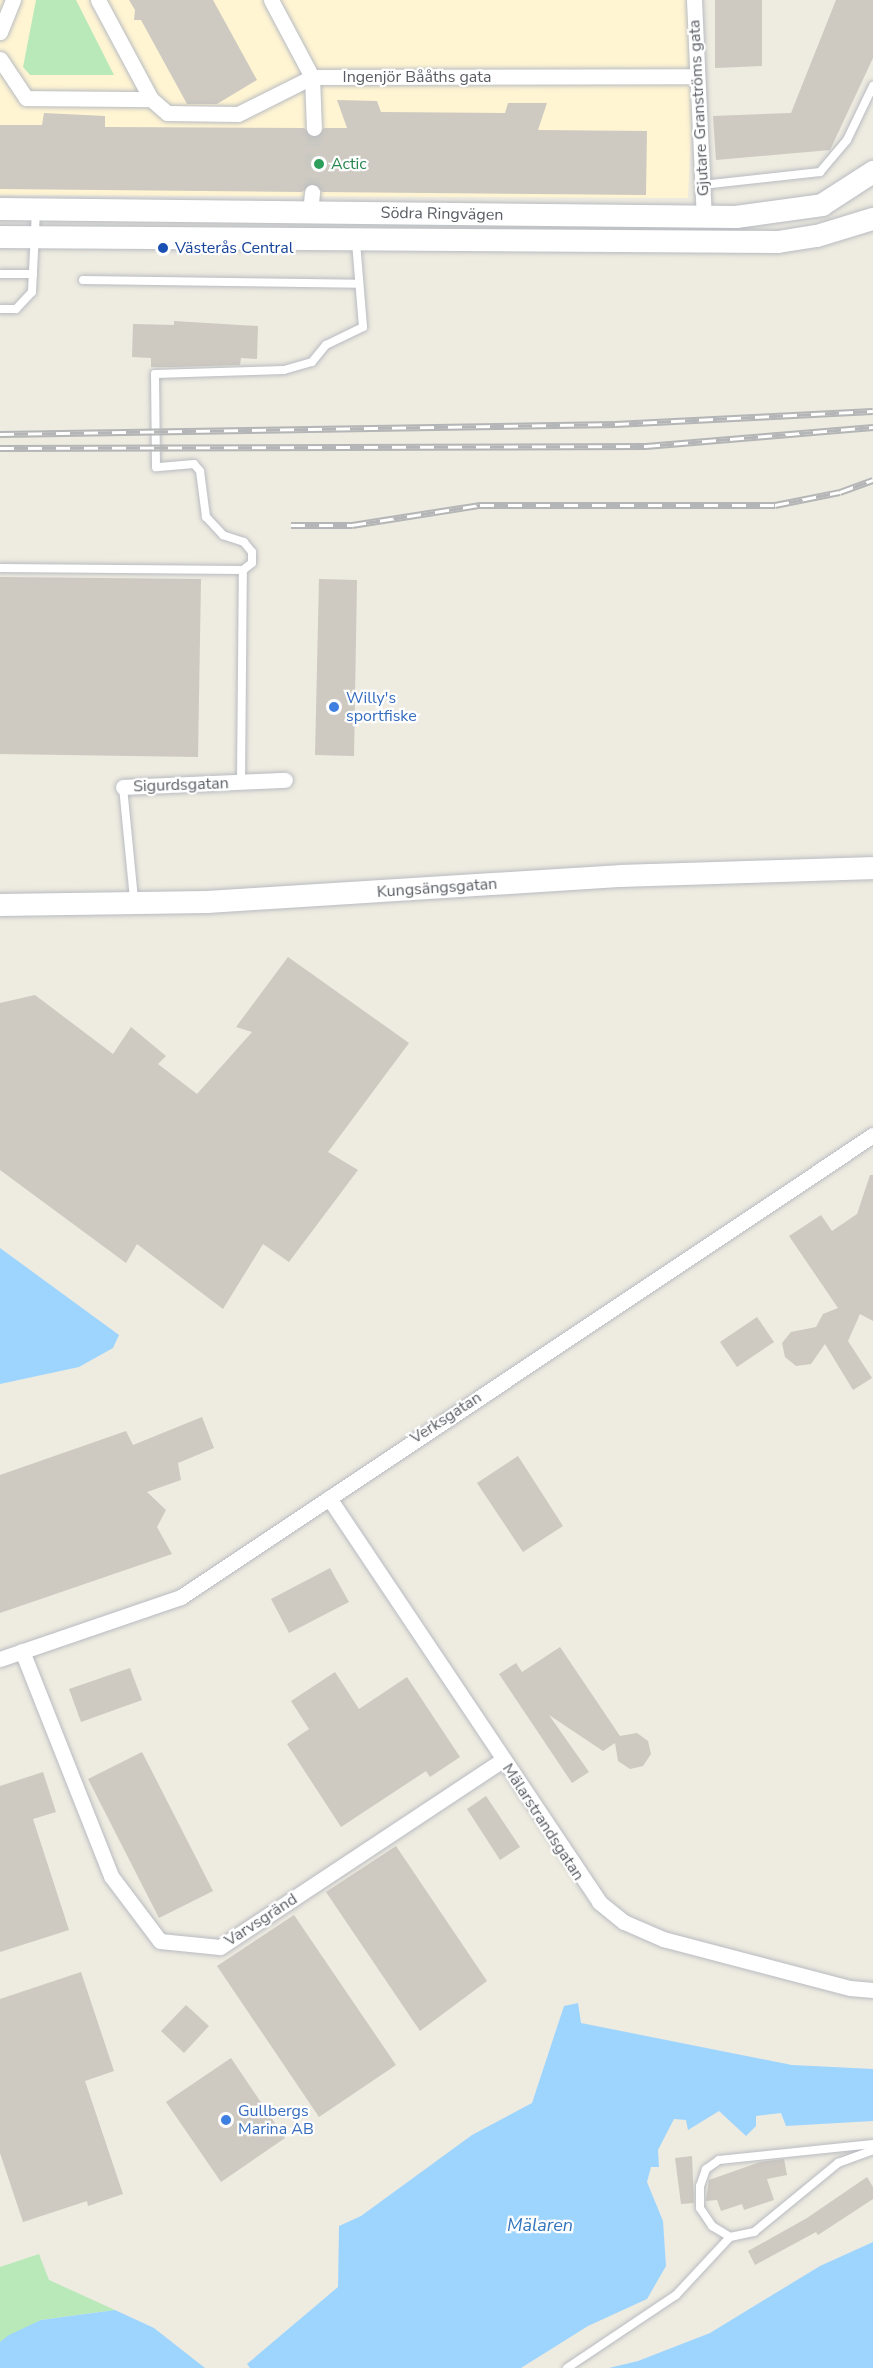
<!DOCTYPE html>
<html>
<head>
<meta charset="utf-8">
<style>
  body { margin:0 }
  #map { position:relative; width:873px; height:2368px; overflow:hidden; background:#eeebe0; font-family:"Nunito Sans",sans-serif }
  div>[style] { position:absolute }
  .commercial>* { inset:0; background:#fff5d3 }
  .green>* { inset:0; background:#b9e9b9 }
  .water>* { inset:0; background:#9ed5ff }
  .building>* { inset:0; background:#cec9c1 }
  .minor-tunnel>* { height:15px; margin-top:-7.5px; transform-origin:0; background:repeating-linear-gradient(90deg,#c9c8c1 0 15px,transparent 0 23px) }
  .roads { filter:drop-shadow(0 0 2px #b8bbc1) drop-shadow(0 0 2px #b8bbc1) }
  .service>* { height:8px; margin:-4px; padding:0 4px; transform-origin:4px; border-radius:4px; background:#fff }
  .minor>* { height:15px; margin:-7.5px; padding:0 7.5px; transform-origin:7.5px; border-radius:7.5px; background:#fff }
  .secondary>* { height:22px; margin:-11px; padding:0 11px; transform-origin:11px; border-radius:11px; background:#fff }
  .rail>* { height:7px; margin-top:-3.5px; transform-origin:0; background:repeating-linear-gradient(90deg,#fff 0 14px,#b4b5b6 0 28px); box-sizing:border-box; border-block:2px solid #b4b5b6 }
  .dots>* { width:16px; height:16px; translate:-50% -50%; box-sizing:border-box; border:3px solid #fff; border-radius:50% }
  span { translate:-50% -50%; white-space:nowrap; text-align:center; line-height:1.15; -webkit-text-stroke:4.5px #fff; paint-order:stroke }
  .street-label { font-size:16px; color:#595d63 }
  .leisure-label { font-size:16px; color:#27864d }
  .left { translate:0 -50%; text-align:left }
  .transit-label { font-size:16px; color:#164399 }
  .shop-label { font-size:16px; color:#366cbe }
  .water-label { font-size:18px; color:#3175bc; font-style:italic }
</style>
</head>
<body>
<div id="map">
  <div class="commercial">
    <i style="clip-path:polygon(0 0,697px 0,688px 198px,0 195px)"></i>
  </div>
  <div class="green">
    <i style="clip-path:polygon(36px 0,76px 0,114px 75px,30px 75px,23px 67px)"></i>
    <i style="clip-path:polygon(39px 2254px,49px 2280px,115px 2310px,41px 2320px,0 2342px,0 2267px)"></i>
  </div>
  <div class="water">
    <i style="clip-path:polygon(0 1248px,119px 1335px,113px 1348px,79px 1367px,0 1384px)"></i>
    <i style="clip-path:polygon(578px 2003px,581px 2023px,792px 2065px,873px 2069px,873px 2121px,786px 2126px,781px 2113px,756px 2116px,756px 2126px,746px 2136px,719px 2111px,688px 2130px,686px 2120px,674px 2119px,658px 2150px,659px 2167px,651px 2167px,647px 2182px,663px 2221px,666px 2266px,647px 2299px,588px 2326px,521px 2368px,250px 2368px,247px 2364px,338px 2287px,339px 2226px,361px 2216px,472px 2135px,532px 2103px,564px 2006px)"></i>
    <i style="clip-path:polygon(873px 2242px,873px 2368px,609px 2368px,638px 2361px,710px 2333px,820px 2266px)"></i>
    <i style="clip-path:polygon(115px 2310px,154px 2328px,205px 2368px,0 2368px,0 2342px,9px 2335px,41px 2320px)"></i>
  </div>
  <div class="building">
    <i style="clip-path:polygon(129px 0,213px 0,257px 80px,217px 104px,187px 104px,141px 20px,134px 20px,135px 10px)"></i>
    <i style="clip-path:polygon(715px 0,762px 0,762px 66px,715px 68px)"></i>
    <i style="clip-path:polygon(836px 0,873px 0,873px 58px,830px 150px,716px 160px,713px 116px,791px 113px)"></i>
    <i style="clip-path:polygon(337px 100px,377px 101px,381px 112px,505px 113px,508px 103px,547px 103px,538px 130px,647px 131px,646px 195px,322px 192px,312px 182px,302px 192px,0 189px,0 125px,42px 125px,44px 113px,105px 116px,105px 127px,304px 128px,315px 138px,324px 128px,347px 128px)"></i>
    <i style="clip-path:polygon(174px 321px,258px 326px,257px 359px,241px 358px,240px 365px,173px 367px,151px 367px,151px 358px,132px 357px,133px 324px,174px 325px)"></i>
    <i style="clip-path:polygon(0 577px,201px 579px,198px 757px,0 754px)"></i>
    <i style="clip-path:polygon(319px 579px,357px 580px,354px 756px,315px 755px)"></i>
    <i style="clip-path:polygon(288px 957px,409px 1043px,328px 1152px,358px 1170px,289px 1262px,263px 1244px,223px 1309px,137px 1244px,126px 1263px,0 1170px,0 1003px,35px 995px,113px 1054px,131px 1027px,166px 1056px,158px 1064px,197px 1094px,252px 1032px,236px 1027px)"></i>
    <i style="clip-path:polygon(870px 1175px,873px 1175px,873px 1321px,860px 1314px,848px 1341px,872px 1378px,853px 1390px,825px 1344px,811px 1364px,796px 1366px,785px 1357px,782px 1343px,791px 1332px,816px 1327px,823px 1314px,838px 1308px,789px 1236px,821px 1215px,832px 1231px,857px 1214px)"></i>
    <i style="clip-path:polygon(757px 1317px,774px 1342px,737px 1367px,720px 1342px)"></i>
    <i style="clip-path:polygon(202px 1417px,214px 1448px,178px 1463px,181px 1480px,147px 1492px,166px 1510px,157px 1527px,172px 1554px,0 1613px,0 1475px,126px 1431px,133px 1445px)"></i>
    <i style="clip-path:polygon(518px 1456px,563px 1526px,523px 1552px,477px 1483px)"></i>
    <i style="clip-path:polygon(330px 1568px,349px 1602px,289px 1633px,271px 1599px)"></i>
    <i style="clip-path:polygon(560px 1647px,620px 1736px,637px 1733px,648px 1741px,651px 1754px,643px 1766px,630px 1769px,618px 1761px,615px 1743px,603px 1751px,549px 1715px,589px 1772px,572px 1783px,499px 1674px,516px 1663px,522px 1672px)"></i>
    <i style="clip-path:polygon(130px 1668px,142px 1700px,81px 1722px,69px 1689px)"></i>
    <i style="clip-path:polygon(335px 1672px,359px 1709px,407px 1677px,460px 1757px,430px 1777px,426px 1771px,341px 1827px,287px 1744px,309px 1729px,291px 1701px)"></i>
    <i style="clip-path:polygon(142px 1752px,213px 1891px,159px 1918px,88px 1779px)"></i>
    <i style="clip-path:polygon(43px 1772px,56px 1812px,33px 1819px,69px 1930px,0 1952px,0 1786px)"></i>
    <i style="clip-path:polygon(486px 1796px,520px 1847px,500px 1860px,467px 1809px)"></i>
    <i style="clip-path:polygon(396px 1846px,487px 1981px,420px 2031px,326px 1892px)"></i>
    <i style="clip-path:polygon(294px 1915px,396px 2065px,319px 2117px,217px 1966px)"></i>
    <i style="clip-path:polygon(81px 1972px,114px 2071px,85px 2081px,123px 2194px,88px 2206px,87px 2201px,23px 2222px,0 2153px,0 1999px)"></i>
    <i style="clip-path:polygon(186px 2005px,209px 2026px,184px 2053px,161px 2031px)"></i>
    <i style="clip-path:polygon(231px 2058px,285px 2138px,221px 2182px,166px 2102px)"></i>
    <i style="clip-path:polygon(692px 2156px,694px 2203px,681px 2204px,675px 2158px)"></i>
    <i style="clip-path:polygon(784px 2159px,787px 2175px,767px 2179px,774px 2200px,744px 2210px,742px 2204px,721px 2211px,717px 2200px,706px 2201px,709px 2180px,760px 2162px)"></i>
    <i style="clip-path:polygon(867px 2177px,873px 2187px,873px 2199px,818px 2235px,816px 2232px,755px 2265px,748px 2251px,807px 2218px)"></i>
  </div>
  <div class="minor-tunnel">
    <i style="left:312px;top:192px;width:64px;rotate:-88.2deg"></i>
  </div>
  <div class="roads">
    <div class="service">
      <i style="left:702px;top:185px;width:119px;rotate:-6.3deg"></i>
      <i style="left:820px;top:172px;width:42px;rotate:-49.8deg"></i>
      <i style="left:847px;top:140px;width:60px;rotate:-64.3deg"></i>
      <i style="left:0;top:274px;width:33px"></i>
      <i style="left:83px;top:280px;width:276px;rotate:0.8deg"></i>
      <i style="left:0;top:309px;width:16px"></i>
      <i style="left:16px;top:309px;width:23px;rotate:-47deg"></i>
      <i style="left:32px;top:292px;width:82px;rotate:-87.2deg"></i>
      <i style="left:0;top:568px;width:243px;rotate:0.5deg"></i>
      <i style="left:243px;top:570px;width:11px;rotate:-38deg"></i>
      <i style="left:252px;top:563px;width:11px;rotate:-90deg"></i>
      <i style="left:252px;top:552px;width:13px;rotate:-129deg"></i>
      <i style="left:244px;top:542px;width:22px;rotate:-162deg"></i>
      <i style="left:223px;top:535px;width:25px;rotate:-133deg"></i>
      <i style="left:206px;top:517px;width:46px;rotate:-97.4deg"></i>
      <i style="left:200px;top:471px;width:9px;rotate:-131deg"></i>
      <i style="left:194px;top:464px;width:38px;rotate:175deg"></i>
      <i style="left:156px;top:467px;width:93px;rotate:-90.6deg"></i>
      <i style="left:155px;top:374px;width:129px;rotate:-1.8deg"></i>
      <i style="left:284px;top:370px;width:29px;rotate:-16deg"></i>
      <i style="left:312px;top:362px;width:22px;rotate:-51deg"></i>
      <i style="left:326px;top:345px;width:41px;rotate:-25.9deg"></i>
      <i style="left:363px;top:327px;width:86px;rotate:-94.7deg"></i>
      <i style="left:241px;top:782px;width:212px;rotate:-89.5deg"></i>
      <i style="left:123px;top:787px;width:114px;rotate:84.4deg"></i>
      <i style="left:873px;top:2144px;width:155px;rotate:174.1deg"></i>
      <i style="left:719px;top:2160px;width:16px;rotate:145deg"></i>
      <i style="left:706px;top:2169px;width:18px;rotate:109deg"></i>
      <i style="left:700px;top:2186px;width:22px;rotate:90deg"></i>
      <i style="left:700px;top:2208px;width:22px;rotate:56deg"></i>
      <i style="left:712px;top:2226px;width:21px;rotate:31deg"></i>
      <i style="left:730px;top:2237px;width:25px;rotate:-12deg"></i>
      <i style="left:754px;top:2232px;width:109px;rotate:-39.4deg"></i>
      <i style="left:838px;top:2163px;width:37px;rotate:-20deg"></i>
      <i style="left:567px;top:2368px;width:131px;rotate:-33.8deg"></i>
      <i style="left:676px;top:2295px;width:79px;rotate:-47deg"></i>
    </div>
    <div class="minor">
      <i style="left:98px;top:0;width:112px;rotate:61.8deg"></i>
      <i style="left:151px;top:99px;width:21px;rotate:41deg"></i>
      <i style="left:167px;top:113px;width:71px;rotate:0.8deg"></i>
      <i style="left:238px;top:114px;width:83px;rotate:-26.6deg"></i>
      <i style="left:312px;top:77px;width:384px;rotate:-0.1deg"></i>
      <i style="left:271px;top:0;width:87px;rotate:62deg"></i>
      <i style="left:312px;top:77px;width:51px;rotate:87.8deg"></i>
      <i style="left:694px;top:0;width:217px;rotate:87.4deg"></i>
      <i style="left:0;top:32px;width:35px;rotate:-68deg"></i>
      <i style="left:0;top:59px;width:47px;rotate:56.3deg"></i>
      <i style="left:26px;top:98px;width:125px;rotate:0.5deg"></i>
      <i style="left:310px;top:212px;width:20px;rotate:-84deg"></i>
      <i style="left:123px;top:787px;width:162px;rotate:-2.5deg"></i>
      <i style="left:329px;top:1498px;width:486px;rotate:56.2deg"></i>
      <i style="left:599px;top:1902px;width:32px;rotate:39deg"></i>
      <i style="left:624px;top:1922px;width:43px;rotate:23.6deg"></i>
      <i style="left:663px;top:1939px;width:193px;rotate:14.7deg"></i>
      <i style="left:850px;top:1988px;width:23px;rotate:5deg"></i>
      <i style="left:22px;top:1651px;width:242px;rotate:68.4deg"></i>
      <i style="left:111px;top:1876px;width:81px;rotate:53deg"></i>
      <i style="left:160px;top:1941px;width:60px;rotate:5.7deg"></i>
      <i style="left:220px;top:1947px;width:338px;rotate:-33.5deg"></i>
      <i style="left:0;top:1659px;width:191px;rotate:-18.9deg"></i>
      <i style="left:181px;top:1597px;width:832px;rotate:-33.73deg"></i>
    </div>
    <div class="secondary">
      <i style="left:0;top:209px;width:736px;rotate:0.62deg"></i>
      <i style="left:736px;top:217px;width:87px;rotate:-7.9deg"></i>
      <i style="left:822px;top:205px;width:61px;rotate:-32.9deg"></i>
      <i style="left:0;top:237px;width:778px;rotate:0.37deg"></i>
      <i style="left:778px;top:242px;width:39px;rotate:-9deg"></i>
      <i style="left:817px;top:236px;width:59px;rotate:-16.9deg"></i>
      <i style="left:0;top:905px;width:207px;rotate:-0.8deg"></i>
      <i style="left:207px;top:902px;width:416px;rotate:-3.6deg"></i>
      <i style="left:622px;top:876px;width:251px;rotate:-1.8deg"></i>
    </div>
  </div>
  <div class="rail">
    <i style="left:0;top:434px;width:615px;rotate:-0.93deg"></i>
    <i style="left:615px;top:424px;width:258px;rotate:-2.9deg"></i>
    <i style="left:0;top:448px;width:646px;rotate:-0.18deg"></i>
    <i style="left:646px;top:446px;width:228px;rotate:-4.8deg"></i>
    <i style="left:291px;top:525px;width:61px"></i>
    <i style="left:352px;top:525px;width:130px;rotate:-8.9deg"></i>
    <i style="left:480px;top:505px;width:295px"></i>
    <i style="left:775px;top:505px;width:66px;rotate:-11.3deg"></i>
    <i style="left:840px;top:492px;width:35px;rotate:-20deg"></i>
  </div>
  <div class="dots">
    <i style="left:319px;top:164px;background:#2e9e5b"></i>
    <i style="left:163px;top:248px;background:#1a4fb4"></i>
    <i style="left:334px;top:707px;background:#3f7fe0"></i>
    <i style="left:226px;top:2120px;background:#3f7fe0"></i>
  </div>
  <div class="street-label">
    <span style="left:417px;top:77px">Ingenjör Bååths gata</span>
    <span style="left:699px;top:108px;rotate:-93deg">Gjutare Granströms gata</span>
    <span style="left:442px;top:214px;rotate:1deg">Södra Ringvägen</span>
    <span style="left:181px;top:785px;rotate:-2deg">Sigurdsgatan</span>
    <span style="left:437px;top:888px;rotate:-4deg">Kungsängsgatan</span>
    <span style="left:446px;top:1418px;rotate:-33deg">Verksgatan</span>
    <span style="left:543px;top:1822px;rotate:57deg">Mälarstrandsgatan</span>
    <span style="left:261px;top:1920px;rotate:-33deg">Varvsgränd</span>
  </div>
  <div class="leisure-label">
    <span class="left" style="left:331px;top:164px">Actic</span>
  </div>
  <div class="transit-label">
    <span class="left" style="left:175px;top:248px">Västerås Central</span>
  </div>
  <div class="shop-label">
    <span class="left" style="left:346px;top:707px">Willy's<br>sportfiske</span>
    <span class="left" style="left:238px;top:2120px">Gullbergs<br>Marina AB</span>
  </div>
  <div class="water-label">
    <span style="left:540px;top:2225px">Mälaren</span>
  </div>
</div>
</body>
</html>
